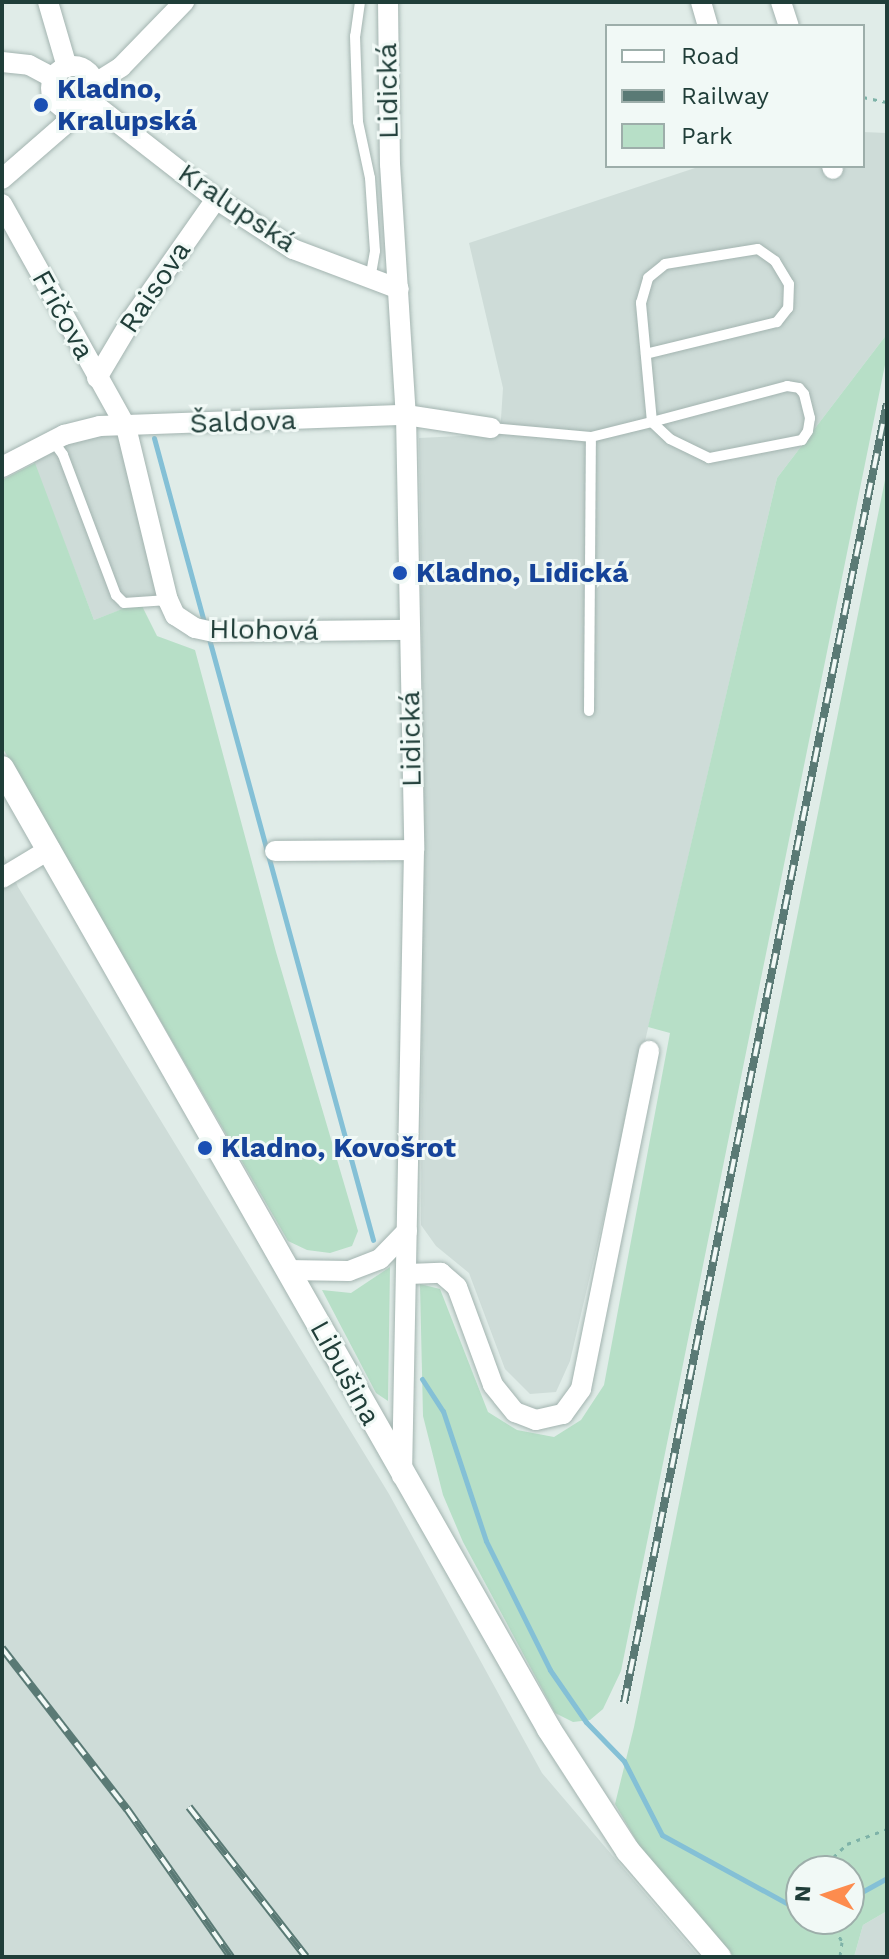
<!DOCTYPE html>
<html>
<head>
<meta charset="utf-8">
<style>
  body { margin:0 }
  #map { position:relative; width:889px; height:1959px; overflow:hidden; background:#e0ece8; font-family:"Work Sans",sans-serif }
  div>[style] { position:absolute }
  .built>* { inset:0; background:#cedcd8 }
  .green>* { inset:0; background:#b7dfc7 }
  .stream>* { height:5px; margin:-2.5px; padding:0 2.5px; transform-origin:2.5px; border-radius:2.5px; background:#84c0d6 }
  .path>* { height:3px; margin-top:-1.5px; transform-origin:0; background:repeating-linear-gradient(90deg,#7eb3a8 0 4px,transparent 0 10px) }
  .roads { filter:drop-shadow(0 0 2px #a3b4b0) drop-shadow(0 0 2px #a3b4b0) }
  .service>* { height:10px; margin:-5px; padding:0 5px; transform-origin:5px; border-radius:5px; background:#fff }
  .minor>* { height:20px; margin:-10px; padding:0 10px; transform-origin:10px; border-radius:10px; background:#fff }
  .minor>.ring { margin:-10px; padding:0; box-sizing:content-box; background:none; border:20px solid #fff; border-radius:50% }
  .secondary>* { height:24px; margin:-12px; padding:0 12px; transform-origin:12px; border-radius:12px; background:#fff }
  .rail>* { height:8px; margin-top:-4px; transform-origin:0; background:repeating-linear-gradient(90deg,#f1f9f6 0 15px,#5a7a75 0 30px); box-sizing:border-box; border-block:2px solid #5a7a75 }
  .dots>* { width:22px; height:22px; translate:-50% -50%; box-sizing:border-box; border:4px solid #f1f9f6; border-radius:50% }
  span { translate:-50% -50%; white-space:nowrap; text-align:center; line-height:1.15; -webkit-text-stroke:6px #f1f9f6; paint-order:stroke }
  .transit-label { font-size:28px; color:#164399; font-weight:700 }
  .left { translate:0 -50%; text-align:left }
  .street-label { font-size:28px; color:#203e39 }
  .frame { position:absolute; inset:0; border:4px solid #203e39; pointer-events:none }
  .legend { position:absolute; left:605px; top:24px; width:260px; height:144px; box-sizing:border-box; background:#f1f9f6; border:2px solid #9daeaa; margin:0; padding:10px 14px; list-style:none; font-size:24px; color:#203e39 }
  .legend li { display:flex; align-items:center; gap:16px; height:40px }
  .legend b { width:40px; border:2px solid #9daeaa }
  .north { position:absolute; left:785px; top:1855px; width:80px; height:80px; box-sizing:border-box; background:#f1f9f6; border:2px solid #9daeaa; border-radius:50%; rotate:273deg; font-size:22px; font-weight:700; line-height:32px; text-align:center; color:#203e39 }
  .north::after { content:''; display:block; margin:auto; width:28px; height:36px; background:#fd8c4e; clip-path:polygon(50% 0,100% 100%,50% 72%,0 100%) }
</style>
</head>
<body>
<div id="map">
  <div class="built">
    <i style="clip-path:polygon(863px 132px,887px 133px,887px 334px,777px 478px,570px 1361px,556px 1392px,530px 1394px,505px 1369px,469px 1273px,436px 1246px,421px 1225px,423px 715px,419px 438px,500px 434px,503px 388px,469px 243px,701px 166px,863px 166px)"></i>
    <i style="clip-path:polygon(124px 433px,162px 594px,94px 620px,32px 458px,65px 442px)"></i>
    <i style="clip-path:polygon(2px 851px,18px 887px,389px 1494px,542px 1773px,699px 1957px,2px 1957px)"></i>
    <i style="clip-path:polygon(887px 1911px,887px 1957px,854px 1957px,863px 1925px)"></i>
  </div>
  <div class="green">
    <i style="clip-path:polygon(887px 334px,887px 355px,621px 1671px,603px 1709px,590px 1720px,573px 1722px,555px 1713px,463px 1542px,443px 1495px,423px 1416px,420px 1284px,440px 1289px,488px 1412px,517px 1430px,554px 1437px,581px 1420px,604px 1385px,670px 1033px,648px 1027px,777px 478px)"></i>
    <i style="clip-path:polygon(35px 463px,94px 620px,140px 602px,157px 636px,195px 650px,276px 952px,358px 1231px,352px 1246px,330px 1253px,307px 1250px,288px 1241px,2px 747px,2px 480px)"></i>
    <i style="clip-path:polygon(evenodd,887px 470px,887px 1911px,863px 1925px,854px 1957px,734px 1957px,640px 1847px,615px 1804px,634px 1727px,887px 470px,801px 1871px,849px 1871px,849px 1919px,801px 1919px,801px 1871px)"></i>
    <i style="clip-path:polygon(390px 1267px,388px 1401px,376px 1393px,322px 1290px,351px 1293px)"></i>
  </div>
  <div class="stream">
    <i style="left:154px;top:438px;width:195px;rotate:74.8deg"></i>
    <i style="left:208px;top:635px;width:627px;rotate:74.74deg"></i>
    <i style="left:422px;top:1379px;width:38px;rotate:57deg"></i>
    <i style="left:443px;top:1411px;width:137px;rotate:71.7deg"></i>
    <i style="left:486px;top:1541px;width:144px;rotate:63.6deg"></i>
    <i style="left:550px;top:1670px;width:63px;rotate:55.3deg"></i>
    <i style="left:586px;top:1722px;width:54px;rotate:45.7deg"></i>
    <i style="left:624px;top:1761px;width:83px;rotate:62.8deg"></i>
    <i style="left:662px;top:1835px;width:158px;rotate:28.7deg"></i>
    <i style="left:849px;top:1899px;width:43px;rotate:-28.9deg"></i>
  </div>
  <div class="path">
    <i style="left:863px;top:97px;width:25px;rotate:12deg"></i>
    <i style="left:819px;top:1871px;width:39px;rotate:-44deg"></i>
    <i style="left:847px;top:1844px;width:43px;rotate:-20.6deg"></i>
    <i style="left:830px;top:1919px;width:26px;rotate:62deg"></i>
    <i style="left:842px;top:1942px;width:15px;rotate:98deg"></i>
  </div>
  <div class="roads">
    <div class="service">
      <i style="left:360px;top:2px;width:34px;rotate:98deg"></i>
      <i style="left:355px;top:36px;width:86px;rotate:88deg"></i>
      <i style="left:358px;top:122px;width:57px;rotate:77.9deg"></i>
      <i style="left:370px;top:178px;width:73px;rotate:86.1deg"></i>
      <i style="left:375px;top:251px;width:27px;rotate:100deg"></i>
      <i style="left:491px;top:428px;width:100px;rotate:5.1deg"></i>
      <i style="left:591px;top:437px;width:63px;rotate:-13.8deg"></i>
      <i style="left:652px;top:422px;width:140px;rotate:-14.9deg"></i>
      <i style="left:787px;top:386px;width:12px;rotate:9deg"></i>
      <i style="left:799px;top:388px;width:8px;rotate:50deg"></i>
      <i style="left:804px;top:394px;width:25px;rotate:76deg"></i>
      <i style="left:810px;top:418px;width:13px;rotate:99deg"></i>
      <i style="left:808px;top:431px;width:11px;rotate:124deg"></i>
      <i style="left:802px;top:440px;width:95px;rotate:169deg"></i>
      <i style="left:709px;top:458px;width:43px;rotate:-154deg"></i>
      <i style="left:670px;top:439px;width:25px;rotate:-137deg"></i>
      <i style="left:652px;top:422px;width:120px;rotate:-95.3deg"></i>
      <i style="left:641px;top:303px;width:26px;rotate:-74deg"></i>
      <i style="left:648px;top:278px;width:22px;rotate:-39deg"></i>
      <i style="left:665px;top:264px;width:94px;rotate:-9.2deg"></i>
      <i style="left:758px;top:249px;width:21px;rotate:35deg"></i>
      <i style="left:775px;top:261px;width:27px;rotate:59deg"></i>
      <i style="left:789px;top:284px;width:24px;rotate:92deg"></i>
      <i style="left:788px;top:308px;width:18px;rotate:128deg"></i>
      <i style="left:777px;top:322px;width:135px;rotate:166.3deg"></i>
      <i style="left:53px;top:441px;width:17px;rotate:54deg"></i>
      <i style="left:63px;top:455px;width:150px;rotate:69.3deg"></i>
      <i style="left:116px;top:595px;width:11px;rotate:45deg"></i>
      <i style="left:124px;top:603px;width:44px;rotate:-3.9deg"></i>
      <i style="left:589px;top:711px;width:274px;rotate:-89.6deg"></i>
    </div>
    <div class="minor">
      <i style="left:48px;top:2px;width:68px;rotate:73.7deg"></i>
      <i style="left:388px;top:2px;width:162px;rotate:89.3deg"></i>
      <i style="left:390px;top:164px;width:252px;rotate:86.4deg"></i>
      <i style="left:406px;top:415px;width:435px;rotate:88.9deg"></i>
      <i style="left:414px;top:850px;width:626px;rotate:91.1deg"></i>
      <i style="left:701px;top:2px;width:25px;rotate:74deg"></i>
      <i style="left:781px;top:2px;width:25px;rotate:72deg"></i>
      <i style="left:2px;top:62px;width:27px;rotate:6deg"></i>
      <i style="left:29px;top:65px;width:27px;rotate:28deg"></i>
      <i class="ring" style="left:51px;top:66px;width:24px;height:24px"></i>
      <i style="left:94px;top:84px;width:32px;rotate:-32deg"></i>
      <i style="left:121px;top:67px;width:91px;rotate:-45.9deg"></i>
      <i style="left:90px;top:101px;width:160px;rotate:37.9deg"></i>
      <i style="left:216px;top:199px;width:92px;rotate:33deg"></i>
      <i style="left:293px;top:249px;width:113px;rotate:20.7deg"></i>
      <i style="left:832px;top:166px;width:3px;rotate:72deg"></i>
      <i style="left:2px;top:179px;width:81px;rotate:-41deg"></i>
      <i style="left:63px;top:126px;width:21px;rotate:-51deg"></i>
      <i style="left:2px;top:204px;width:255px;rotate:60.9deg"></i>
      <i style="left:126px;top:427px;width:178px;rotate:76.4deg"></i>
      <i style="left:168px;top:600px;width:17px;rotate:65deg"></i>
      <i style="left:175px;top:615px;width:24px;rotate:33deg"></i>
      <i style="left:195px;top:628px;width:19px;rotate:12deg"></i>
      <i style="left:214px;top:632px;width:194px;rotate:-0.6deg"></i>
      <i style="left:97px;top:378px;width:69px;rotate:-59.3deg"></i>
      <i style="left:132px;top:319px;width:146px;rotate:-55deg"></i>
      <i style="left:2px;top:467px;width:70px;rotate:-27.3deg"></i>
      <i style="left:64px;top:435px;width:37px;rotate:-14deg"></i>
      <i style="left:100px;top:426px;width:306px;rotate:-2.1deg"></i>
      <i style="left:406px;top:415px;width:86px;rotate:8.7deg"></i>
      <i style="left:275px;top:851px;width:139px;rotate:-0.4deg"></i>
      <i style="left:2px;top:878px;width:56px;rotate:-31.1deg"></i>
      <i style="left:287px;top:1270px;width:62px;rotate:0.9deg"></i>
      <i style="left:349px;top:1271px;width:33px;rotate:-21deg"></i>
      <i style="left:380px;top:1259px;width:39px;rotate:-46deg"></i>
      <i style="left:408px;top:1274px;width:33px;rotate:-2deg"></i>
      <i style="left:441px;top:1273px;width:21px;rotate:41deg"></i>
      <i style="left:457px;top:1287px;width:104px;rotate:69.8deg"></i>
      <i style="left:493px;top:1385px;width:35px;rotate:51deg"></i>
      <i style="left:515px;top:1412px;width:22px;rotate:21deg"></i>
      <i style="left:536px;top:1420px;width:28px;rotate:-13deg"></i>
      <i style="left:563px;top:1414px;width:31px;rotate:-54deg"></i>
      <i style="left:581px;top:1389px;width:345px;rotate:-78.6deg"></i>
    </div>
    <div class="secondary">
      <i style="left:2px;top:768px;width:1106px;rotate:60.35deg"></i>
      <i style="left:549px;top:1729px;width:145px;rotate:57.1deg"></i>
      <i style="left:628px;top:1851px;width:140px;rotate:49.4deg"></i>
    </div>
  </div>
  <div class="rail">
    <i style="left:2px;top:1648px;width:204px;rotate:52.2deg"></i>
    <i style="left:127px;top:1809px;width:181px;rotate:54.9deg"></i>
    <i style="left:624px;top:1703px;width:1326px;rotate:-78.56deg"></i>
    <i style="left:189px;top:1807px;width:190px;rotate:52deg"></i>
  </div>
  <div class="dots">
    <i style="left:41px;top:105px;background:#1a4fb4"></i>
    <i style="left:400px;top:573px;background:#1a4fb4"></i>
    <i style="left:205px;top:1148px;background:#1a4fb4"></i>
  </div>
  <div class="transit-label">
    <span class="left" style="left:57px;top:105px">Kladno,<br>Kralupská</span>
    <span class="left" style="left:416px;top:573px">Kladno, Lidická</span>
    <span class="left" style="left:221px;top:1148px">Kladno, Kovošrot</span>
  </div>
  <div class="street-label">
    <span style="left:388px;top:91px;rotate:-91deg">Lidická</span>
    <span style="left:237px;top:208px;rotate:34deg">Kralupská</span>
    <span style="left:155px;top:287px;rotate:-56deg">Raisova</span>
    <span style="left:63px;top:315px;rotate:61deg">Fričova</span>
    <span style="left:243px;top:422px;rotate:-2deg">Šaldova</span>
    <span style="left:264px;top:630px;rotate:1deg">Hlohová</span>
    <span style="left:411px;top:739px;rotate:-91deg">Lidická</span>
    <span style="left:345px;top:1373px;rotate:61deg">Libušina</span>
  </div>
  <div class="frame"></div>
  <ul class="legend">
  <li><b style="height:10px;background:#fff"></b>Road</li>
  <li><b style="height:10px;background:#5a7a75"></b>Railway</li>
  <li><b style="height:22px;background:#b7dfc7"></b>Park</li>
  </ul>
  <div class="north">N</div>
</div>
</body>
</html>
